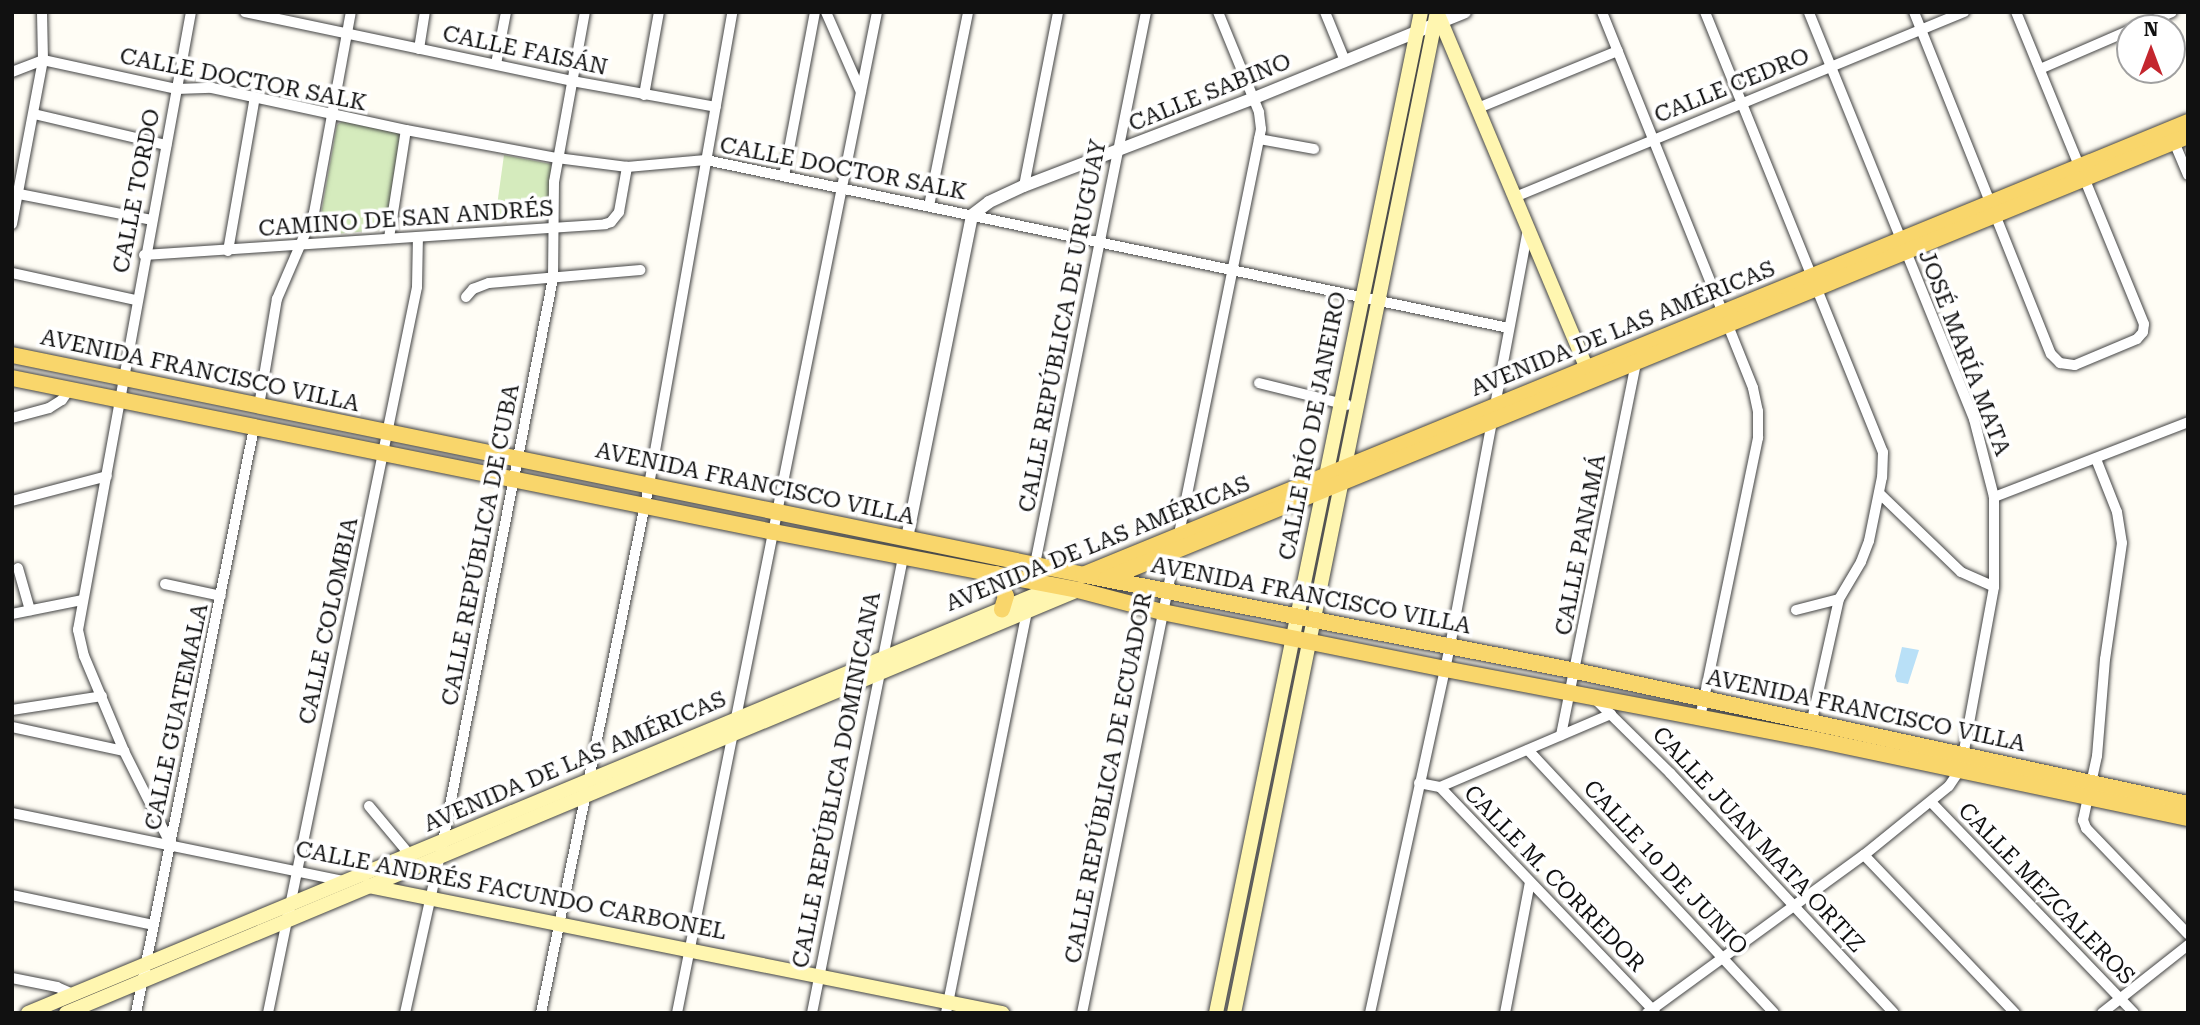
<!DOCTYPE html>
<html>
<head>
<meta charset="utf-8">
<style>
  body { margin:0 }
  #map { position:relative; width:2200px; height:1025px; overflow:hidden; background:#fffdf5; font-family:"Roboto Serif",serif }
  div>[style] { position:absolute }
  .green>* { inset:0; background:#d5ebbd }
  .water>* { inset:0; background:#b9e0f7 }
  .roads { filter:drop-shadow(0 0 2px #444) drop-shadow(0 0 2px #444) }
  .minor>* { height:10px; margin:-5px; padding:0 5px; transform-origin:5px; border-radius:5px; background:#fff }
  .tertiary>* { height:12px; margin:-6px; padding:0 6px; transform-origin:6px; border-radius:6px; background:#fff }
  .secondary>* { height:14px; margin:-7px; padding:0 7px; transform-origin:7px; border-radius:7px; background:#fff6b0 }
  .primary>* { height:16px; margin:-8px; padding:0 8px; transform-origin:8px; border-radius:8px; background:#f9d66b }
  span { translate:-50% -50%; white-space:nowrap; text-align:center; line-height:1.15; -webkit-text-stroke:7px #fff; paint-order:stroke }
  .street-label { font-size:23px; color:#111 }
  .frame { position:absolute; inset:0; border:14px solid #111; pointer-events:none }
  .north { position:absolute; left:2116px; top:14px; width:70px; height:70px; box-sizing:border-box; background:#fff; border:2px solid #a0a0a0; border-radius:50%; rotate:0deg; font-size:19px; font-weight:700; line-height:28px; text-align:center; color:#111 }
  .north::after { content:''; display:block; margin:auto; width:24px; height:32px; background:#c4262e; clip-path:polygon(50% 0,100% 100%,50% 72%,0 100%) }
</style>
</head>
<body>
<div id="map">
  <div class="green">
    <i style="clip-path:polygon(343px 121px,398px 132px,400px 136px,386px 225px,381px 230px,322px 235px,318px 231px,337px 125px)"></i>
    <i style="clip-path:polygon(504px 155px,551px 164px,550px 212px,546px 217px,495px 220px)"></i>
  </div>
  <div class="water">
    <i style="clip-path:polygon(1902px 647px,1919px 650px,1908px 684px,1897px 682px,1895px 676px)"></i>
  </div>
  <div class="roads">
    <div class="minor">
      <i style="left:245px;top:12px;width:334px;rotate:11.9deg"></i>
      <i style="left:572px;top:81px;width:146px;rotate:10.2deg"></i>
      <i style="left:826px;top:12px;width:87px;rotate:66.4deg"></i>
      <i style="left:1325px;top:12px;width:53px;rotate:67.8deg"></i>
      <i style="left:1602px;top:12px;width:405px;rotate:68.1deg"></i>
      <i style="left:1753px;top:388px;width:24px;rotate:78deg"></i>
      <i style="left:1758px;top:411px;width:27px;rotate:90deg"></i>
      <i style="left:1758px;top:438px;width:285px;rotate:101.7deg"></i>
      <i style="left:1705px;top:12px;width:475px;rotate:68deg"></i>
      <i style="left:1883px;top:452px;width:25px;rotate:92deg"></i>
      <i style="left:1882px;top:477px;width:65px;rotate:101.5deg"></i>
      <i style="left:1869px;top:541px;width:22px;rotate:111deg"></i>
      <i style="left:1861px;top:562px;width:43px;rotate:120.7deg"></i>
      <i style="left:1839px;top:599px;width:128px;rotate:102.6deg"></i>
      <i style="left:1914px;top:12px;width:368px;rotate:68.2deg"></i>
      <i style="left:2051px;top:354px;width:13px;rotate:45deg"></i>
      <i style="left:2060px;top:363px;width:15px;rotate:8deg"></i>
      <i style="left:2075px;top:365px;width:67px;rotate:-22.8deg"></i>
      <i style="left:2137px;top:339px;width:9px;rotate:-49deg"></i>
      <i style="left:2143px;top:332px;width:8px;rotate:-83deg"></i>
      <i style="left:2144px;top:324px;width:337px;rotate:-112.3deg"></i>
      <i style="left:2135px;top:28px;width:40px;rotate:-23.4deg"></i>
      <i style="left:419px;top:49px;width:37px;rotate:-81deg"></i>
      <i style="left:43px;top:60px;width:136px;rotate:12.3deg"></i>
      <i style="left:176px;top:89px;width:36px;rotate:-2deg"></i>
      <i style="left:212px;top:88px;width:198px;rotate:12.2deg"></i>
      <i style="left:406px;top:130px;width:154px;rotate:10.5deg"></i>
      <i style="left:557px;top:158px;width:71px;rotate:7.3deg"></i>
      <i style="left:627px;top:167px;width:79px;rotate:-5.1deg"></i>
      <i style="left:706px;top:160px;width:820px;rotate:11.82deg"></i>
      <i style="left:496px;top:64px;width:53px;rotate:-79.1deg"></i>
      <i style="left:2040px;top:69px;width:98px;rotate:-23.4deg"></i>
      <i style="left:12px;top:72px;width:33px;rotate:-21deg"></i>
      <i style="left:644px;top:95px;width:84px;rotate:-79.8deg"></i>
      <i style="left:1478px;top:108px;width:151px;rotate:-22.2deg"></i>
      <i style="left:34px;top:114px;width:136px;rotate:13.2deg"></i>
      <i style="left:2172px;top:137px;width:41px;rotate:67.2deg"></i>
      <i style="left:1259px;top:139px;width:56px;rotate:10.3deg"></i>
      <i style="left:784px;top:176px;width:167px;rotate:-79.3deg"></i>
      <i style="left:1024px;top:186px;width:177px;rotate:-78.9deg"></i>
      <i style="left:14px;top:193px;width:140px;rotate:11.1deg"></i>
      <i style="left:1515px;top:197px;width:486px;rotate:-22.4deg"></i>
      <i style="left:929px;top:206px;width:198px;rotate:-78.6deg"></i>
      <i style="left:12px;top:224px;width:167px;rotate:-79.3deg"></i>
      <i style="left:43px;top:60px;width:48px;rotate:-91.2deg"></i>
      <i style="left:389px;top:238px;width:109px;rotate:-81.1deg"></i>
      <i style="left:228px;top:251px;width:156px;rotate:-80.1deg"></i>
      <i style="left:144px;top:255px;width:462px;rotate:-3.8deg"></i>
      <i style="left:605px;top:224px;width:6px;rotate:-18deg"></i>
      <i style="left:611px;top:222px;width:13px;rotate:-51deg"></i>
      <i style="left:619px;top:212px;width:46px;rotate:-79.9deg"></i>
      <i style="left:12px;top:273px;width:127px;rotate:12.3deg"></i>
      <i style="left:466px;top:297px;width:11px;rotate:-49deg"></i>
      <i style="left:473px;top:289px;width:17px;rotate:-21deg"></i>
      <i style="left:489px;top:283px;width:152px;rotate:-4.9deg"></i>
      <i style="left:1259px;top:383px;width:91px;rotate:14deg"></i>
      <i style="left:259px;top:406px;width:109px;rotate:-80.5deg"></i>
      <i style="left:277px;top:299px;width:94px;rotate:-66.7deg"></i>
      <i style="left:314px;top:213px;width:204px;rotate:-79.6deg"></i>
      <i style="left:12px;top:418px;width:38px;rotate:-15deg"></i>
      <i style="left:49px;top:408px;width:15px;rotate:-32deg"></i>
      <i style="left:62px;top:400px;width:11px;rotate:-56deg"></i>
      <i style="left:2096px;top:459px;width:57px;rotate:68.4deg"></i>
      <i style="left:2117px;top:512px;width:31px;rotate:81deg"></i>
      <i style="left:2122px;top:543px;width:117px;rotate:98.3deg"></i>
      <i style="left:2105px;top:659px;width:97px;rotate:94.7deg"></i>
      <i style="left:2097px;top:756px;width:66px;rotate:102.3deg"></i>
      <i style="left:2083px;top:820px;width:9px;rotate:69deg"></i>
      <i style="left:2086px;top:828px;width:147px;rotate:46.1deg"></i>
      <i style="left:1879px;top:493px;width:114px;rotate:43.9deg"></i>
      <i style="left:1961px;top:572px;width:36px;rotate:24deg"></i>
      <i style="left:1994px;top:497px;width:208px;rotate:-21.1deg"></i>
      <i style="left:12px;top:501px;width:98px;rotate:-14.7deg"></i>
      <i style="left:1035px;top:564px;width:563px;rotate:-78.63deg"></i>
      <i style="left:18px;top:568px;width:44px;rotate:74.1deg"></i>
      <i style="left:165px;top:584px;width:57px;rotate:12.1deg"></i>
      <i style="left:1796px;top:610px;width:44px;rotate:-14.3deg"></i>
      <i style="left:12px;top:614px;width:71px;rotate:-11.3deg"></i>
      <i style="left:1595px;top:699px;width:105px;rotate:44.6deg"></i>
      <i style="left:1670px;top:773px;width:328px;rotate:47deg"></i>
      <i style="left:12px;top:710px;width:91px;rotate:-8.8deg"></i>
      <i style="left:12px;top:727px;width:115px;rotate:12.1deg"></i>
      <i style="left:1561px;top:735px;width:380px;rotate:-78.6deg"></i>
      <i style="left:1528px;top:750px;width:360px;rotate:46.9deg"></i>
      <i style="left:1419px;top:783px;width:21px;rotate:11deg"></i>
      <i style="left:1440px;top:787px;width:311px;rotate:46.3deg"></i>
      <i style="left:1440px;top:787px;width:186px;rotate:-23.1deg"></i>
      <i style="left:1931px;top:802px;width:293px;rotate:46.1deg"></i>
      <i style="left:369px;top:806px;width:64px;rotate:50.1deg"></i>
      <i style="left:12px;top:813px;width:339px;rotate:11.6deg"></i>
      <i style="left:171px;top:845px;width:105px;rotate:-116.6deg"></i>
      <i style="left:124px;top:751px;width:103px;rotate:-112.8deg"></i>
      <i style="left:84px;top:656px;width:27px;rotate:-103deg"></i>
      <i style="left:78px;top:630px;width:628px;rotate:-79.64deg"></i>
      <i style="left:1864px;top:855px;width:219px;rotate:46.3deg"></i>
      <i style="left:12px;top:895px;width:144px;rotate:12deg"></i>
      <i style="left:12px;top:978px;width:46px;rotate:11.3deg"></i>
      <i style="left:57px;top:987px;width:20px;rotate:24deg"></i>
      <i style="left:136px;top:1013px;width:597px;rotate:-78.6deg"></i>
      <i style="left:268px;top:1013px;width:741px;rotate:-78.4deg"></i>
      <i style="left:417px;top:287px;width:50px;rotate:-88.9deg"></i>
      <i style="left:405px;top:1013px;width:176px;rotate:-77.5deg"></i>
      <i style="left:443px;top:841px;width:574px;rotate:-78.94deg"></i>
      <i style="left:553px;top:278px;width:96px;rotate:-89.4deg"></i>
      <i style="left:554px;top:182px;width:173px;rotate:-79.7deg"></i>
      <i style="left:541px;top:1013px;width:539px;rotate:-78.44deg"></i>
      <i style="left:649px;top:485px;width:480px;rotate:-80deg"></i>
      <i style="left:677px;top:1013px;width:1021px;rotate:-78.7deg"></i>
      <i style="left:812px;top:1013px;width:466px;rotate:-78.7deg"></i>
      <i style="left:946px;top:1013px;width:413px;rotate:-78.6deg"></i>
      <i style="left:1082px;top:1013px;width:902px;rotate:-78.55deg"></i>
      <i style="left:1261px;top:129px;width:17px;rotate:-97deg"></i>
      <i style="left:1259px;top:112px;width:108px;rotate:-112.3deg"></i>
      <i style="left:1370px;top:1013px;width:376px;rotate:-77.7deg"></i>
      <i style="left:1450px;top:646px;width:422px;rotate:-79.4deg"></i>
      <i style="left:1505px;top:1013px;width:133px;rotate:-79.2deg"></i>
      <i style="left:1647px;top:1013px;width:268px;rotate:-36.1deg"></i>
      <i style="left:1864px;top:855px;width:109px;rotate:-39.1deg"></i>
      <i style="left:1949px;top:786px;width:18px;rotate:-56deg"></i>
      <i style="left:1959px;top:771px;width:16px;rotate:-75deg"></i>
      <i style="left:1963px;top:756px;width:172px;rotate:-79.6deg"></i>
      <i style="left:1994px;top:587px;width:90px;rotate:-90deg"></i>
      <i style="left:1994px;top:497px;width:81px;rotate:-104.4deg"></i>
      <i style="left:1974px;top:419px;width:439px;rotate:-112.1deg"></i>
      <i style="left:2102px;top:1013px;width:110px;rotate:-38.3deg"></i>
    </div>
    <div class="tertiary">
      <i style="left:907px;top:538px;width:329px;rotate:-78.6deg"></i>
      <i style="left:972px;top:215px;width:21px;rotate:-37deg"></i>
      <i style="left:989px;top:202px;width:38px;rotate:-25deg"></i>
      <i style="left:1024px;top:186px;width:244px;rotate:-20.9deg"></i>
      <i style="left:1252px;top:99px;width:230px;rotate:-22.2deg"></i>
    </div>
    <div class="secondary">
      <i style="left:1437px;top:12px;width:398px;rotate:67.2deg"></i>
      <i style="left:368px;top:886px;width:647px;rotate:11.33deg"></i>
      <i style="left:28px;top:1013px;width:1114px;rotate:-22.54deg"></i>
      <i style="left:66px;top:1013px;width:1097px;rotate:-22.68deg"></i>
      <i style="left:1216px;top:1013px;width:1022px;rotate:-78.43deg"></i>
      <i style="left:1234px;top:1013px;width:1021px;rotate:-78.54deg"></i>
    </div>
    <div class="primary">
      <i style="left:12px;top:355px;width:1095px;rotate:11.59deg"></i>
      <i style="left:1085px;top:575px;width:500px;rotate:11.06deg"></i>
      <i style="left:1576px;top:671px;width:626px;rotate:12.26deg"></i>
      <i style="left:12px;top:378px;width:777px;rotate:11.43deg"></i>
      <i style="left:774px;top:532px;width:309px;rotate:10.8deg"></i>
      <i style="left:1078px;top:590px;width:87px;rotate:14.7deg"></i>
      <i style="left:1162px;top:612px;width:289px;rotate:11.4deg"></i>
      <i style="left:1445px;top:669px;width:369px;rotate:10.8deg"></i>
      <i style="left:1808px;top:738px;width:388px;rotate:11.9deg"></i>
      <i style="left:996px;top:574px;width:24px;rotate:66deg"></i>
      <i style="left:1006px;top:596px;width:14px;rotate:107deg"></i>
      <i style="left:1083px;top:575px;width:1194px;rotate:-22.29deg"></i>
      <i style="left:1106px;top:579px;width:1169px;rotate:-22.27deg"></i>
    </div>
  </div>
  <div class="street-label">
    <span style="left:525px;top:51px;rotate:12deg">CALLE FAISÁN</span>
    <span style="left:243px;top:80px;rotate:11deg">CALLE DOCTOR SALK</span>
    <span style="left:1732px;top:86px;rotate:-22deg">CALLE CEDRO</span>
    <span style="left:1210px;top:93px;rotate:-22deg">CALLE SABINO</span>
    <span style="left:843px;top:169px;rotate:11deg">CALLE DOCTOR SALK</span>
    <span style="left:137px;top:191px;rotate:-79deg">CALLE TORDO</span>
    <span style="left:406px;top:219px;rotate:-4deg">CAMINO DE SAN ANDRÉS</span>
    <span style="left:1063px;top:326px;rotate:-79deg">CALLE REPÚBLICA DE URUGUAY</span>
    <span style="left:1623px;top:329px;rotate:-22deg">AVENIDA DE LAS AMÉRICAS</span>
    <span style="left:1964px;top:353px;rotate:69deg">JOSÉ MARÍA MATA</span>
    <span style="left:200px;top:371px;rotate:12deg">AVENIDA FRANCISCO VILLA</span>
    <span style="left:1313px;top:426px;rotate:-79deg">CALLE RÍO DE JANEIRO</span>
    <span style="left:755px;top:484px;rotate:12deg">AVENIDA FRANCISCO VILLA</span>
    <span style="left:1098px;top:544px;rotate:-22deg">AVENIDA DE LAS AMÉRICAS</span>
    <span style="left:481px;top:545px;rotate:-79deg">CALLE REPÚBLICA DE CUBA</span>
    <span style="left:1581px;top:545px;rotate:-79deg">CALLE PANAMÁ</span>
    <span style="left:1311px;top:596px;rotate:11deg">AVENIDA FRANCISCO VILLA</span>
    <span style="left:329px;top:621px;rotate:-78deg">CALLE COLOMBIA</span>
    <span style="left:1866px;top:711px;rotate:12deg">AVENIDA FRANCISCO VILLA</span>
    <span style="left:177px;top:717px;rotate:-78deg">CALLE GUATEMALA</span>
    <span style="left:575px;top:762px;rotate:-23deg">AVENIDA DE LAS AMÉRICAS</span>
    <span style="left:1109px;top:778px;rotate:-79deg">CALLE REPÚBLICA DE ECUADOR</span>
    <span style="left:837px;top:780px;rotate:-79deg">CALLE REPÚBLICA DOMINICANA</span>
    <span style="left:1758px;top:840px;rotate:47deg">CALLE JUAN MATA ORTIZ</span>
    <span style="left:1665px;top:868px;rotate:47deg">CALLE 10 DE JUNIO</span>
    <span style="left:1554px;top:879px;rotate:46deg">CALLE M. CORREDOR</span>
    <span style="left:511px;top:891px;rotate:11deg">CALLE ANDRÉS FACUNDO CARBONEL</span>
    <span style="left:2046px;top:894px;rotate:46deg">CALLE MEZCALEROS</span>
  </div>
  <div class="frame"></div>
  <div class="north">N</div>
</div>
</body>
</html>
